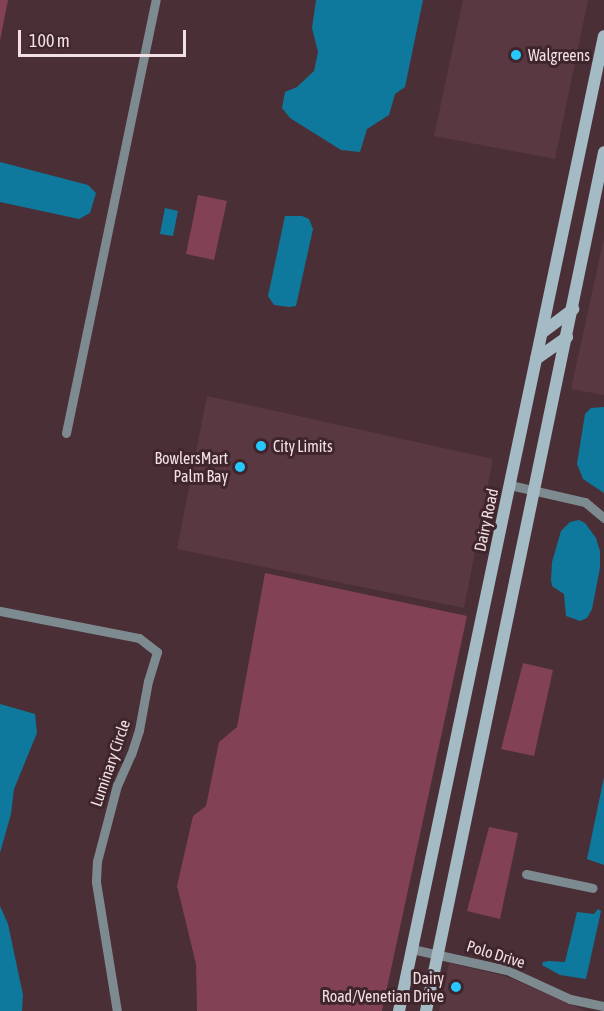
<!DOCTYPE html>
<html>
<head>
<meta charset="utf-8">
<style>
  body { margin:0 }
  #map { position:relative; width:604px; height:1011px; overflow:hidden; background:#4a2f36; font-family:"Asap Condensed",sans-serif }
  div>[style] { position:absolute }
  .built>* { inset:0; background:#5a3842 }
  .green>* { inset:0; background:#834156 }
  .water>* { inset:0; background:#0e799c }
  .street>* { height:9px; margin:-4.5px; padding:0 4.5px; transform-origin:4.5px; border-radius:4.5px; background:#7d8b91 }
  .secondary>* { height:12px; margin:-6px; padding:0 6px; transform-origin:6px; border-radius:6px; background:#a4bac4 }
  .dots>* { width:16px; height:16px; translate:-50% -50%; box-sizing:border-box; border:3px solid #3f252c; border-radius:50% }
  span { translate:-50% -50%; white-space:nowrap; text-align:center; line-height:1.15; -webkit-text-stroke:6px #3f252c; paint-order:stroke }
  .poi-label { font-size:16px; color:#f2e0e4 }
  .left { translate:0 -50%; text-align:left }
  .right { translate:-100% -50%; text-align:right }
  .street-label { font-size:16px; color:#f2e0e4 }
  .scale { position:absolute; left:18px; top:30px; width:168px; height:27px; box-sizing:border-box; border:3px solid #f2e0e4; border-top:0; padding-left:8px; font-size:18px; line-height:21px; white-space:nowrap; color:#f2e0e4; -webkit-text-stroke:4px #3f252c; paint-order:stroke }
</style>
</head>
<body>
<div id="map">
  <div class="built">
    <i style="clip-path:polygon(463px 0,588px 0,555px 159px,434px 136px)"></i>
    <i style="clip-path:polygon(604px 238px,604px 395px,571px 389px)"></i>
    <i style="clip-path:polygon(207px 396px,493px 459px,464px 608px,177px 549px)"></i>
    <i style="clip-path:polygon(449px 963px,505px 976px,586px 1011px,439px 1011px)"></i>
  </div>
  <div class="green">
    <i style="clip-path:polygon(0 0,8px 0,0 41px)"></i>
    <i style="clip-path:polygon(198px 195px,227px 201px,214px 260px,186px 254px)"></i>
    <i style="clip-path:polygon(265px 573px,467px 616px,382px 1011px,197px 1011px,196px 964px,177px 886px,193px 816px,206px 806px,219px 742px,237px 727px)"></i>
    <i style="clip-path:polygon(523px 663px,553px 670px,534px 756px,501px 749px)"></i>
    <i style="clip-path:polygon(489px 827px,518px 833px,500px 919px,467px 911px)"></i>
  </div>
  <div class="water">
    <i style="clip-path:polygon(316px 0,423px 0,405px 87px,395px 94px,389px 115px,367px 129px,360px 152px,341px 150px,290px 118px,282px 108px,285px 92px,297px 87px,314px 71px,318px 52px,312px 28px)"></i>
    <i style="clip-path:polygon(0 162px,88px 185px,96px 193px,90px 213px,79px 219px,0 202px)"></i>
    <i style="clip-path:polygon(165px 208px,178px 211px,173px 236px,160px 234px)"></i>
    <i style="clip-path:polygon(285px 216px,302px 216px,309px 219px,313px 229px,296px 306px,289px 307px,274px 305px,268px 296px)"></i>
    <i style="clip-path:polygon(604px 407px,604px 493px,583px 479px,577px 464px,585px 414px,591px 408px)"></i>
    <i style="clip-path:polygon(579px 520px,585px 523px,596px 538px,600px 551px,600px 568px,592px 609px,587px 618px,580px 621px,566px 616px,564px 594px,552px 586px,551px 580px,552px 562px,561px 531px,570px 522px)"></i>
    <i style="clip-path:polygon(0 704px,35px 714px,37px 733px,14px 789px,11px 814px,0 853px)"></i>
    <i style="clip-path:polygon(604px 777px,604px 865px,587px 859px)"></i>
    <i style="clip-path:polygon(0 906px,8px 924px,23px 995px,22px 1011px,0 1011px)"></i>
    <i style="clip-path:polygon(598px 909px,601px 911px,586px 979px,560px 975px,542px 965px,543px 962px,549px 961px,565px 962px,577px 912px,594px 914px)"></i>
  </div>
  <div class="street">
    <i style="left:66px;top:433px;width:442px;rotate:-78.3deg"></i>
    <i style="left:510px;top:485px;width:77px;rotate:12.8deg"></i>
    <i style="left:585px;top:502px;width:25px;rotate:40deg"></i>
    <i style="left:0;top:611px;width:142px;rotate:11deg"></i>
    <i style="left:139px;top:638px;width:23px;rotate:38deg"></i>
    <i style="left:157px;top:652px;width:30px;rotate:107deg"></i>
    <i style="left:148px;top:681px;width:50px;rotate:100.4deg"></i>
    <i style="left:139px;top:730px;width:25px;rotate:108deg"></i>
    <i style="left:131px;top:754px;width:34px;rotate:114deg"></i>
    <i style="left:117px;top:785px;width:79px;rotate:104.7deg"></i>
    <i style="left:97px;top:861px;width:21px;rotate:93deg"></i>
    <i style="left:96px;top:882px;width:131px;rotate:80.8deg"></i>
    <i style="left:526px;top:874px;width:68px;rotate:11.8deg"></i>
    <i style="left:412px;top:949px;width:97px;rotate:12.5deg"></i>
    <i style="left:507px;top:970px;width:69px;rotate:24.7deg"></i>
    <i style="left:570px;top:999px;width:35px;rotate:12deg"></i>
  </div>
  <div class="secondary">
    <i style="left:543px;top:332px;width:38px;rotate:-37deg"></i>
    <i style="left:536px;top:359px;width:38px;rotate:-35deg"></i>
    <i style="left:399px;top:1011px;width:996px;rotate:-78.13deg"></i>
    <i style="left:426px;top:1011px;width:877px;rotate:-78.29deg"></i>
  </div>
  <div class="dots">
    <i style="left:516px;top:55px;background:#26c8fe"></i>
    <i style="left:261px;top:446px;background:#26c8fe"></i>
    <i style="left:240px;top:467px;background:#26c8fe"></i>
    <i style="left:456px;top:987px;background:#26c8fe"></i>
  </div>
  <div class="poi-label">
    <span class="left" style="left:528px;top:55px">Walgreens</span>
    <span class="left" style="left:273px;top:446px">City Limits</span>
    <span class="right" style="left:228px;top:467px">BowlersMart<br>Palm Bay</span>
    <span class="right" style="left:444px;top:987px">Dairy<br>Road/Venetian Drive</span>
  </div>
  <div class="street-label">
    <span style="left:486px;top:520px;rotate:-78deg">Dairy Road</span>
    <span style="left:110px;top:763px;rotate:-71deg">Luminary Circle</span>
    <span style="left:496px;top:954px;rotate:17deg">Polo Drive</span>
  </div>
  <div class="scale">100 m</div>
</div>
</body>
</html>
